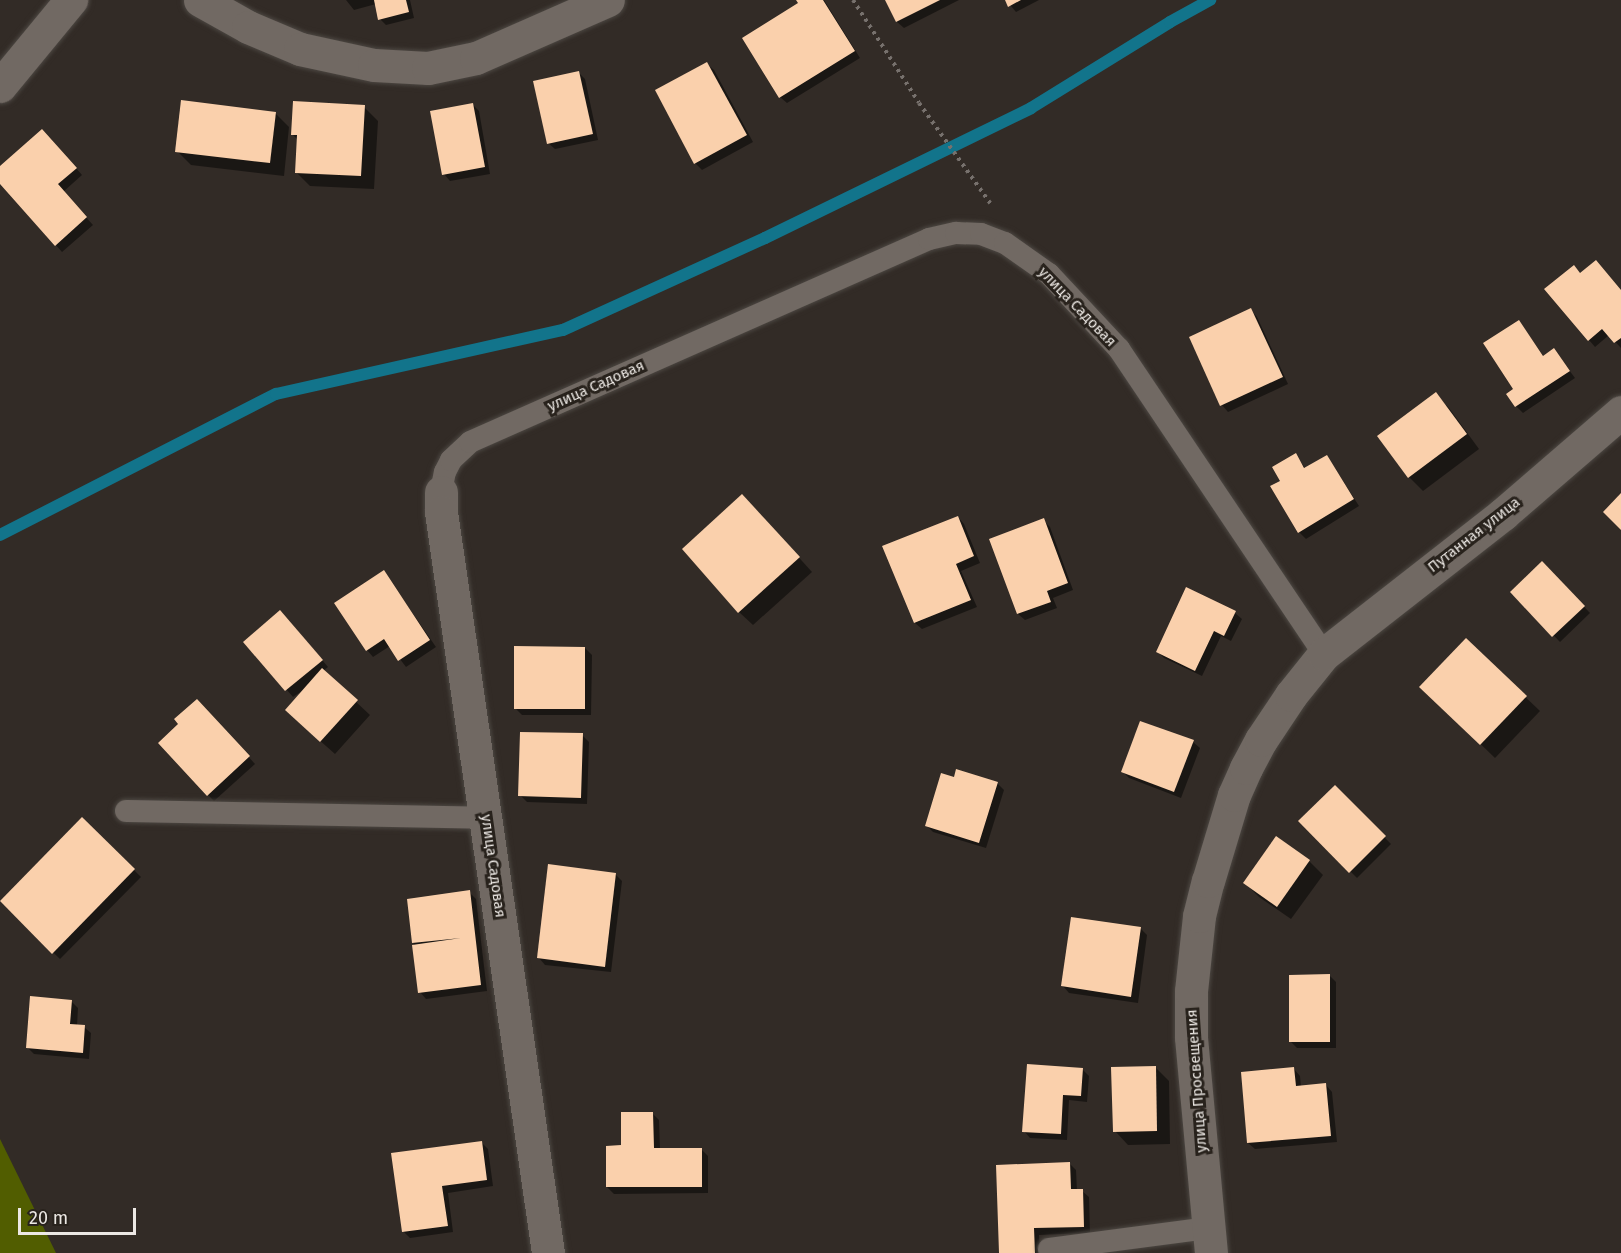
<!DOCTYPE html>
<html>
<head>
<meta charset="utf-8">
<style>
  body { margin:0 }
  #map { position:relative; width:1621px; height:1253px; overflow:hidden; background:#322b26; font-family:"Fira Sans",sans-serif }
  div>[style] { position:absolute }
  .green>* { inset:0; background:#515d00 }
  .shadow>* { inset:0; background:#0007 }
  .stream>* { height:12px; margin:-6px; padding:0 6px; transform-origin:6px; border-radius:6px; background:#12748b }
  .building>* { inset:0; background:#fad0ac }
  .path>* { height:4px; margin-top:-2px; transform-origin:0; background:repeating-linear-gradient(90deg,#77716d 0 3px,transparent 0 7.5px) }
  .roads { filter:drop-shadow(0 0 2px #4c4742) drop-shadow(0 0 2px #4c4742) }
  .service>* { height:22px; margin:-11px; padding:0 11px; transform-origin:11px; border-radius:11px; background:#716963 }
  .minor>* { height:33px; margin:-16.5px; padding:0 16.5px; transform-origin:16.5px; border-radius:16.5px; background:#716963 }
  span { translate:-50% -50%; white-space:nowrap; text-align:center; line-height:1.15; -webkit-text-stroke:6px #28221c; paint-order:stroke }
  .street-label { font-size:15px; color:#ece8e4 }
  .scale { position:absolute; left:18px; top:1208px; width:118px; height:27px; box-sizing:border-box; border:3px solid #ece8e4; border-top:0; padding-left:8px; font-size:18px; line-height:21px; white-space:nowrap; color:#ece8e4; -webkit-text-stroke:4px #28221c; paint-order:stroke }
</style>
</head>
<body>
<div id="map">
  <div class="green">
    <i style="clip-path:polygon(0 1139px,56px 1253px,0 1253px)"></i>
  </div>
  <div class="shadow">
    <i style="clip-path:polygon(346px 0,410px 0,414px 18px,386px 25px,380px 19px,376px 4px,354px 10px)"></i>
    <i style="clip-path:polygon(798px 0,824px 0,860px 58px,787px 103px,780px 97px,800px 4px)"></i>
    <i style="clip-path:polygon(887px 0,959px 0,904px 28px,897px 22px)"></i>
    <i style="clip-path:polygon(1006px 0,1039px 0,1016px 12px)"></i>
    <i style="clip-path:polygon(707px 64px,714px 70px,753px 142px,702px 170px,695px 163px)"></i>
    <i style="clip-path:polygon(578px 72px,585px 79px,598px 140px,555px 149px,548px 143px)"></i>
    <i style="clip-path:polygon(472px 104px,479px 111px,490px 174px,450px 181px,444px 174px)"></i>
    <i style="clip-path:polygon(364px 107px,378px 121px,374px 189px,310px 186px,296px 172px,298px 140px,292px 134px)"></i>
    <i style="clip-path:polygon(275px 113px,289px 127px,284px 176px,191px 165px,177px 151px)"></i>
    <i style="clip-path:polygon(49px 137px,82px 175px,63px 192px,93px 225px,62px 252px,0 182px,0 168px)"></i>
    <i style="clip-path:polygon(1581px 274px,1621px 291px,1621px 348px,1609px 335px,1595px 347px,1589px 340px)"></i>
    <i style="clip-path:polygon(1251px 310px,1257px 317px,1288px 384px,1228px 412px,1222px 405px)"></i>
    <i style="clip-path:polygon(1519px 321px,1544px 357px,1554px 350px,1575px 378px,1523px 413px,1516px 406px)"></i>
    <i style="clip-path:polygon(1435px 394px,1449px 408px,1479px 449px,1423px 491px,1409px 477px,1379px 436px)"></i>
    <i style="clip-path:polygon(1295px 455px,1306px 469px,1327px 456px,1359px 506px,1306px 539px,1299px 532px,1282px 481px)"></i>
    <i style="clip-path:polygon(756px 510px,812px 572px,753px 625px,739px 612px)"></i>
    <i style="clip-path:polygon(958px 517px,964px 524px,980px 563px,961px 571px,977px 607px,922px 629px,915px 623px,884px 547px)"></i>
    <i style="clip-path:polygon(1043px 520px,1050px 527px,1073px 590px,1053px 598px,1057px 608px,1025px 620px,1018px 614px)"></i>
    <i style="clip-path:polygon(1542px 563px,1590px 613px,1560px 642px,1512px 592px)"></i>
    <i style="clip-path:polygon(384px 572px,436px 647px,406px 667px,390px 646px,373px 657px,367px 650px)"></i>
    <i style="clip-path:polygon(1187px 589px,1235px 613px,1242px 619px,1231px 641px,1221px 636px,1202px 676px,1164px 658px,1157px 651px)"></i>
    <i style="clip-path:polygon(287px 618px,328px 667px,323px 671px,370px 715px,335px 754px,300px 723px,306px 688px,293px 697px,245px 642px)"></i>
    <i style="clip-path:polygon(1466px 640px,1540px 711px,1495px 758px,1435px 700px)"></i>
    <i style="clip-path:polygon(585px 648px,592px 655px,591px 715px,522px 715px,515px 708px)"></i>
    <i style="clip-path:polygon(204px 707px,255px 764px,214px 801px,208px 795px)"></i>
    <i style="clip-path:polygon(582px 735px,589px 742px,587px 804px,527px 802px,520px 795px)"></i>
    <i style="clip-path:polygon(1193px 742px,1200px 748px,1181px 798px,1129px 778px,1123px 772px)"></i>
    <i style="clip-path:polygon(955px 779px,997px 783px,1004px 790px,986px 848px,933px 832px,926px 825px)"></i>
    <i style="clip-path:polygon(1335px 787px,1391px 844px,1357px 878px,1300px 821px)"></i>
    <i style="clip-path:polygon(82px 819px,141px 877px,60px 959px,1px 902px)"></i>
    <i style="clip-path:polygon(1309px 861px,1323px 875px,1291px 919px,1259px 897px,1245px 883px)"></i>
    <i style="clip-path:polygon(615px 874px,622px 881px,611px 972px,545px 965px,539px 958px)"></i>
    <i style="clip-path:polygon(469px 892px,476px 899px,487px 991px,426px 999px,420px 992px,408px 900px)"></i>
    <i style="clip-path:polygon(1141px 929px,1147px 935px,1138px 1003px,1069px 993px,1063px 986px)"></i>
    <i style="clip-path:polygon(1330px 976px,1336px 982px,1336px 1048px,1297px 1048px,1291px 1042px)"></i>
    <i style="clip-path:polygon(71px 1001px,78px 1008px,77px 1026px,84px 1027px,91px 1033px,89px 1059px,34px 1054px,27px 1047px)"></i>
    <i style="clip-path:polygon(1155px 1067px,1169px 1081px,1170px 1144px,1128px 1145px,1115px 1131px)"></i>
    <i style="clip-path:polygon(1082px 1069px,1089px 1076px,1087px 1102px,1069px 1100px,1067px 1140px,1030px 1138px,1024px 1131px)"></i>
    <i style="clip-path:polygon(1294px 1069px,1300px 1076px,1301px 1087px,1326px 1085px,1332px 1092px,1337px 1142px,1255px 1149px,1248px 1143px)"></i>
    <i style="clip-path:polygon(653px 1114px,659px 1120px,660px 1149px,701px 1149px,708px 1156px,708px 1193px,614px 1194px,607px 1187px,623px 1147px)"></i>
    <i style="clip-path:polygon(481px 1142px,488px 1149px,493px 1186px,448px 1193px,453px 1232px,410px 1238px,404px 1232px,393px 1154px)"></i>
    <i style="clip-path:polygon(1069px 1163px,1076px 1170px,1077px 1191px,1082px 1191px,1089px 1197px,1090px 1233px,1039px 1235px,1040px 1253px,1000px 1253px)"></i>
  </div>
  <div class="stream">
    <i style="left:0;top:535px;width:310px;rotate:-27.1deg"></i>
    <i style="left:276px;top:394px;width:294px;rotate:-12.6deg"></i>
    <i style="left:563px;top:330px;width:222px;rotate:-24.5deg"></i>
    <i style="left:765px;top:238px;width:296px;rotate:-26deg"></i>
    <i style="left:1031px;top:108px;width:163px;rotate:-31.7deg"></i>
    <i style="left:1170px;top:22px;width:46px;rotate:-28.8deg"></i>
  </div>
  <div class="building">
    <i style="clip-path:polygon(374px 0,406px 0,409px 12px,378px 20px)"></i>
    <i style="clip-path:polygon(796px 0,823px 0,855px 51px,779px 98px,742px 38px,798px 3px)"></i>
    <i style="clip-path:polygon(885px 0,940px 0,896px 22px)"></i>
    <i style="clip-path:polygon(1005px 0,1021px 0,1008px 7px)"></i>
    <i style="clip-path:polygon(707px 62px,747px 135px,694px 164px,655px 90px)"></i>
    <i style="clip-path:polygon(579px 71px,593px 134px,547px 144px,533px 81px)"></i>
    <i style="clip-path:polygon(181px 100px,276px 112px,270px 163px,175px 152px)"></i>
    <i style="clip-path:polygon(293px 101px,365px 105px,361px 176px,295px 173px,297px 135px,291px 135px)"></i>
    <i style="clip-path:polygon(473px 103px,485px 167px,442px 175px,430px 111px)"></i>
    <i style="clip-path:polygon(42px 129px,77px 168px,58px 184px,87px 217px,55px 246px,0 184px,0 166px)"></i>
    <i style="clip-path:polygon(1596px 260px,1621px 290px,1621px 338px,1614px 343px,1602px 329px,1588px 341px,1544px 289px,1574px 265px,1580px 273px)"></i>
    <i style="clip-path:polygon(1251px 308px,1283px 377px,1220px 406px,1189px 337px)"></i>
    <i style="clip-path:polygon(1519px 320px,1543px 356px,1554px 348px,1570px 371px,1515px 407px,1506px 394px,1513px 389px,1483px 343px)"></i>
    <i style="clip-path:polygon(1436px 392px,1467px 434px,1408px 478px,1377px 436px)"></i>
    <i style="clip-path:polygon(1296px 453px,1304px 468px,1327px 455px,1354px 499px,1298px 533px,1270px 486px,1280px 481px,1272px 467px)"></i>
    <i style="clip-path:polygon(1621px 493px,1621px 530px,1603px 512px)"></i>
    <i style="clip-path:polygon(742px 494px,800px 557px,738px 613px,682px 549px)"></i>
    <i style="clip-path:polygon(958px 516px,974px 556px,956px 564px,971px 600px,914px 623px,882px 546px)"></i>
    <i style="clip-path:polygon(1044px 518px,1068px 583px,1047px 591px,1051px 602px,1017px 614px,989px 539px)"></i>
    <i style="clip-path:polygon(1542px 561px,1585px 606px,1552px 637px,1510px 592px)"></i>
    <i style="clip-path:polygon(384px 570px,430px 640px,398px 661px,384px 639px,366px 651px,334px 603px)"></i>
    <i style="clip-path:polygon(1186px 587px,1236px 611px,1224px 636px,1214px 631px,1195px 671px,1156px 652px)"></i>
    <i style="clip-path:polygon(280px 610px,323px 660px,285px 691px,243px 642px)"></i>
    <i style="clip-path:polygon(1466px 638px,1527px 696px,1480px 745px,1419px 687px)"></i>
    <i style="clip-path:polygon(514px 646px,585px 647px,585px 709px,514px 709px)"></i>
    <i style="clip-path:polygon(322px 668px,358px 700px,320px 742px,285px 710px)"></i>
    <i style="clip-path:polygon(197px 699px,250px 756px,207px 796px,158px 743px,178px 724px,174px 719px)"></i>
    <i style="clip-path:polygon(1140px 721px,1194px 740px,1174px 792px,1121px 772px)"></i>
    <i style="clip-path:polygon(520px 732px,583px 733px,581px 798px,518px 796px)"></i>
    <i style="clip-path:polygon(956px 769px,998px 782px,979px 843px,925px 826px,941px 773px,954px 777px)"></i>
    <i style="clip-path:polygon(1335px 785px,1386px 836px,1349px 873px,1298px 821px)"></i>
    <i style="clip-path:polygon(82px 817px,135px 869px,52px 954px,0 901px)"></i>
    <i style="clip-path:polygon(1276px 836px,1310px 860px,1277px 907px,1243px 883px)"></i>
    <i style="clip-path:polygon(548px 864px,616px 873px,605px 967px,537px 958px)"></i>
    <i style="clip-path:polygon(470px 890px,481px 985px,418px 993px,412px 945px,461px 938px,412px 943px,407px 899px)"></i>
    <i style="clip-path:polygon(1071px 917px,1141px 927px,1131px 997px,1061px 986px)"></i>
    <i style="clip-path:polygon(1330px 974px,1330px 1042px,1289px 1042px,1289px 975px)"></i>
    <i style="clip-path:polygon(30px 996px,72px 1000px,70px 1024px,85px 1025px,83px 1053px,26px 1048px)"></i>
    <i style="clip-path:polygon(1027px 1064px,1083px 1068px,1081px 1096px,1063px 1095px,1061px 1134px,1022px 1132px)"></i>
    <i style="clip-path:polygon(1156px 1066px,1157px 1131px,1113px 1132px,1111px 1067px)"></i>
    <i style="clip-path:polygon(1294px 1067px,1296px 1086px,1326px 1083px,1331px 1136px,1247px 1143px,1241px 1072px)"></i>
    <i style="clip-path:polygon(621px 1112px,653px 1112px,654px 1148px,702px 1148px,702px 1187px,606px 1187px,606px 1146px,621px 1145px)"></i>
    <i style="clip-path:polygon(482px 1141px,487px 1180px,442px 1186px,448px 1226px,402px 1232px,391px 1153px)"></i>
    <i style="clip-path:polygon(1070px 1162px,1071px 1189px,1083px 1189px,1084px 1227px,1034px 1228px,1035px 1253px,999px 1253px,996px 1165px)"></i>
  </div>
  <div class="path">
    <i style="left:853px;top:0;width:122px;rotate:57.3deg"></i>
    <i style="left:919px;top:103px;width:123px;rotate:54.6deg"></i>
  </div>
  <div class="roads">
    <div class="service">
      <i style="left:441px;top:492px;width:20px;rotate:-79deg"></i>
      <i style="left:445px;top:472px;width:13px;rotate:-63deg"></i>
      <i style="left:451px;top:460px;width:26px;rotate:-43deg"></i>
      <i style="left:470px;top:442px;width:502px;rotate:-23.86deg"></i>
      <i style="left:929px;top:239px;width:28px;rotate:-13deg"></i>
      <i style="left:956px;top:233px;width:25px;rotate:2deg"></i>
      <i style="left:981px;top:234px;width:26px;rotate:21deg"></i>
      <i style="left:1005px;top:243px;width:54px;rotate:35.2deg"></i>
      <i style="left:1049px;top:274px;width:103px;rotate:47deg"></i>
      <i style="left:1119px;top:349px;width:367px;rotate:56.1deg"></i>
      <i style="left:126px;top:811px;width:360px;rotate:1.1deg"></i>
      <i style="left:1049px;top:1249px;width:160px;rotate:-7.5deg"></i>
    </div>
    <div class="minor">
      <i style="left:200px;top:0;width:55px;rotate:29.4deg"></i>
      <i style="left:248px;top:27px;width:56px;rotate:22.9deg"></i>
      <i style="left:300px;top:49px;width:76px;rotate:12.2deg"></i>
      <i style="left:374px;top:65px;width:54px;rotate:3.2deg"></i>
      <i style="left:428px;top:68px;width:49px;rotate:-11.8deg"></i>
      <i style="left:476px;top:58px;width:144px;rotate:-23.7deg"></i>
      <i style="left:0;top:86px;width:112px;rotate:-50.5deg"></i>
      <i style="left:441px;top:492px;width:20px;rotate:90deg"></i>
      <i style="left:441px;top:512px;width:749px;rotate:81.78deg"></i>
      <i style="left:1211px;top:1253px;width:217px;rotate:-95.3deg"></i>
      <i style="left:1191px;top:1037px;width:46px;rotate:-90deg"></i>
      <i style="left:1191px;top:991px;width:75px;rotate:-83.9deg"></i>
      <i style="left:1199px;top:916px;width:36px;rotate:-76deg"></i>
      <i style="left:1208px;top:881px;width:90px;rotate:-73.2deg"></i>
      <i style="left:1234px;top:795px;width:30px;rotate:-66deg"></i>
      <i style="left:1246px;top:768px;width:32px;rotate:-62deg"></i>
      <i style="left:1261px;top:740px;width:54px;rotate:-56.3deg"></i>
      <i style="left:1291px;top:695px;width:53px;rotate:-51.2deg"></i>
      <i style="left:1324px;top:654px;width:227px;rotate:-38deg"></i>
      <i style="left:1503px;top:514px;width:156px;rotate:-40.8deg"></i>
    </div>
  </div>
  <div class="street-label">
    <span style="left:1077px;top:307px;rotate:46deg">улица Садовая</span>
    <span style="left:596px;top:386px;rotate:-24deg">улица Садовая</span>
    <span style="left:1474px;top:535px;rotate:-38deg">Путанная улица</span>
    <span style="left:493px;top:866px;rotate:82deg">улица Садовая</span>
    <span style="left:1197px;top:1081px;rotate:-94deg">улица Просвещения</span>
  </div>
  <div class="scale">20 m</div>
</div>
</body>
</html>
